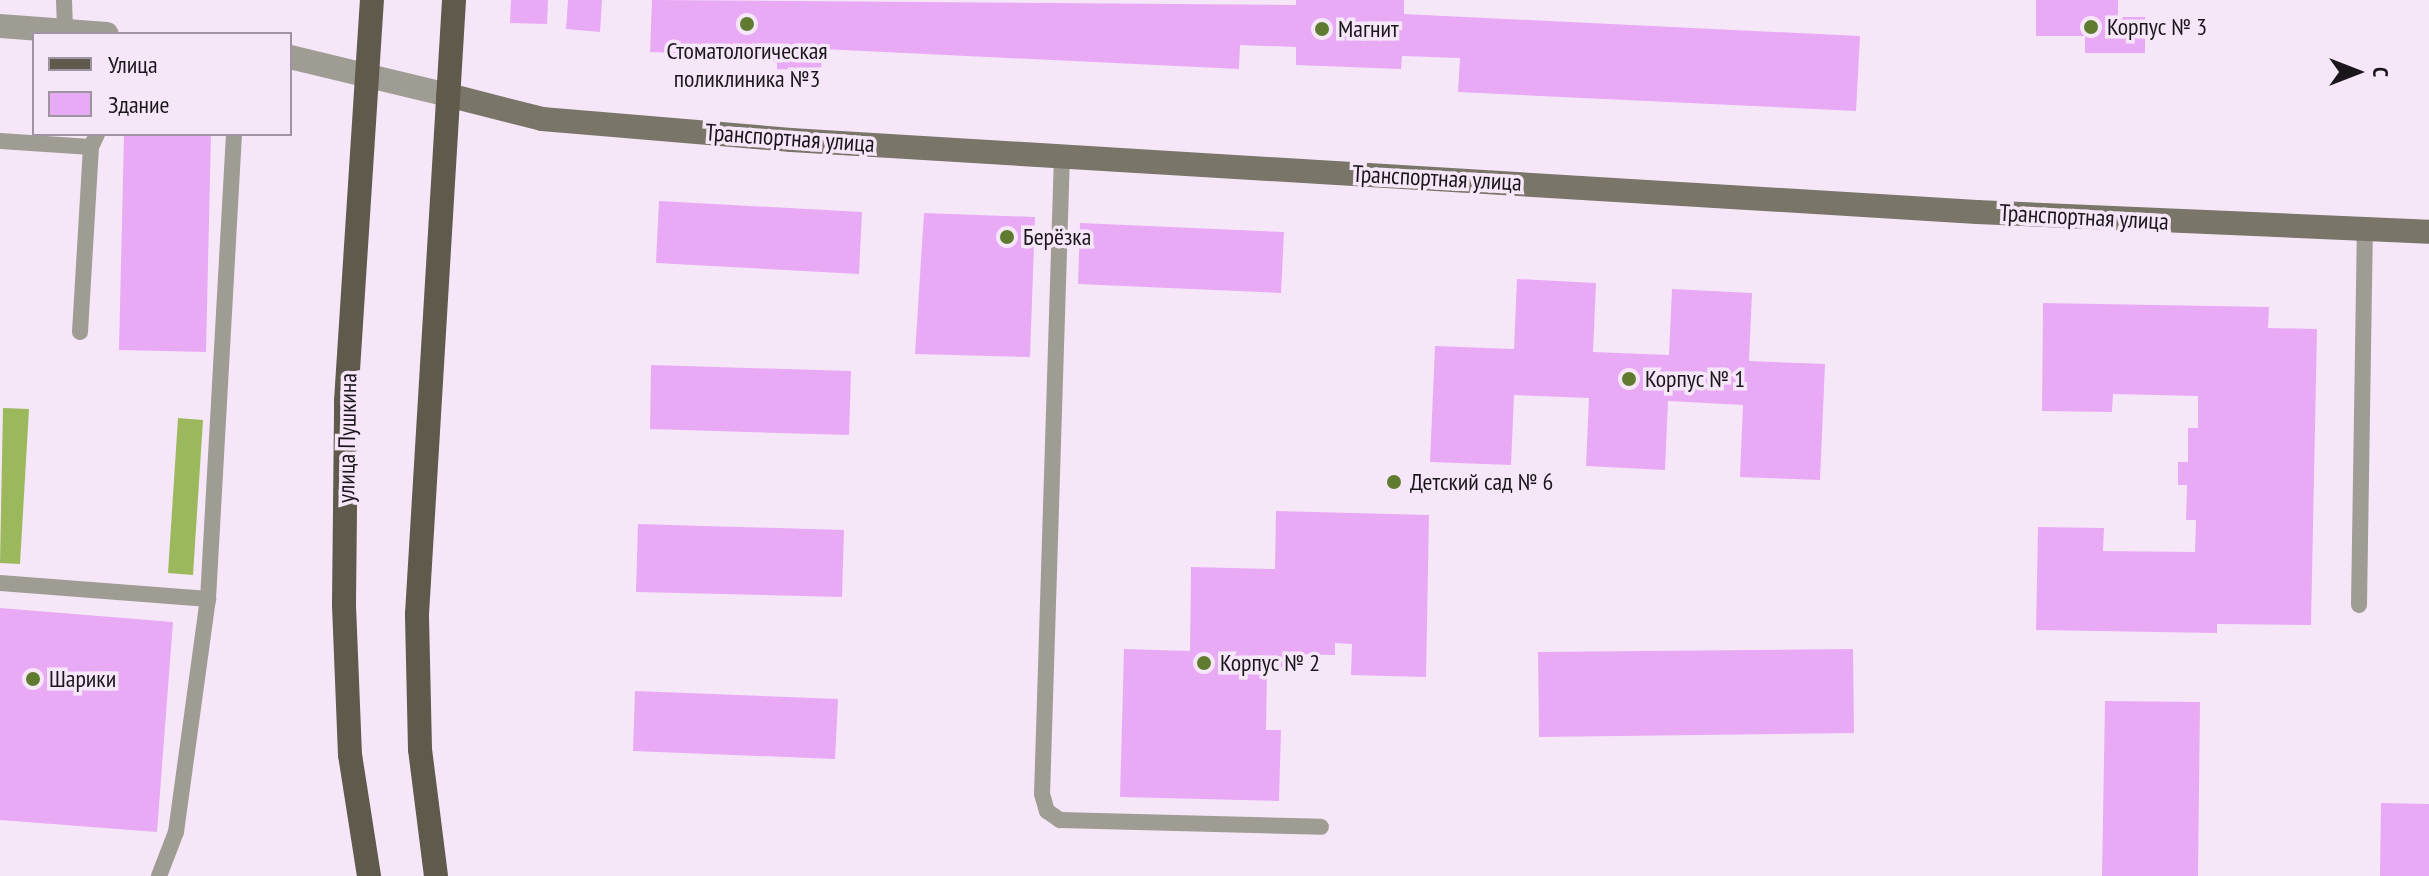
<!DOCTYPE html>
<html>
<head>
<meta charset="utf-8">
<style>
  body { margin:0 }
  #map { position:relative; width:2429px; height:876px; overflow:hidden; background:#f6e7f8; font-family:"PT Sans Narrow",sans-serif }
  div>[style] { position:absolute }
  .forest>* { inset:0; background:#9cb85c }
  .building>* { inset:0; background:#e9aaf5 }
  .lane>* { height:16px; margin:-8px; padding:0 8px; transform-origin:8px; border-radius:8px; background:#9f9c94 }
  .street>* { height:24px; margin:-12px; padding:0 12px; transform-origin:12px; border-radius:12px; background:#9f9c94 }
  .secondary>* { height:24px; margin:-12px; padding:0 12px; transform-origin:12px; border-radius:12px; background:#7a7569 }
  .primary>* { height:24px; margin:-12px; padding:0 12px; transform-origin:12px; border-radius:12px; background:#605a4c }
  .dots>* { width:22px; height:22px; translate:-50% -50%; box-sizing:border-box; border:4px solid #f6e7f8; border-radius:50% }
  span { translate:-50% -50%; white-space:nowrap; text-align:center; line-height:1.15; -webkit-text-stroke:7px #f6e7f8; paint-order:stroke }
  .poi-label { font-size:24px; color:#1b161c }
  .left { translate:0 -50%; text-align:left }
  .street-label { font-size:24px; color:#1b161c }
  .legend { position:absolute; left:32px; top:32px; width:260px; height:104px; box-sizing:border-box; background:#f6e7f8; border:2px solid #9e93a0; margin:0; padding:10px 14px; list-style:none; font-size:24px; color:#1b161c }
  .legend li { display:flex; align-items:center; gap:16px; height:40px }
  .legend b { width:40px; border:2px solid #9e93a0 }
  .north { position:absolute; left:2317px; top:32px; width:80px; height:80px; -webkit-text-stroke:6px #f6e7f8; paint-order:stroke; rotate:90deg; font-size:22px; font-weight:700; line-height:32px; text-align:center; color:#1b161c }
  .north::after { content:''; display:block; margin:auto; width:28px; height:36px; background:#1b161c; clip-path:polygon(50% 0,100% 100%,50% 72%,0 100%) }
</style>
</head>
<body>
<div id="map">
  <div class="forest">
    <i style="clip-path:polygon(3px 408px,29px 409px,20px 564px,0 563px)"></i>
    <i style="clip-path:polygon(178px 418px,203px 420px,193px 575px,168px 573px)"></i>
  </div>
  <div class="building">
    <i style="clip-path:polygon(511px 0,548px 0,547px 24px,510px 23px)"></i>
    <i style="clip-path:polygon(568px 0,602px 0,600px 32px,566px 29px)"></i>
    <i style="clip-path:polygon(652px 0,1296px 5px,1296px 0,1404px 0,1404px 14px,1860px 36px,1856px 111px,1458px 92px,1460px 58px,1402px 56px,1401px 69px,1296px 65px,1296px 47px,1240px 45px,1239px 69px,822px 49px,821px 71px,777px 69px,777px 63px,751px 56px,650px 52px)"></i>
    <i style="clip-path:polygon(2036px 0,2118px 0,2118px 17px,2145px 17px,2145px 53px,2085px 53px,2085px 36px,2036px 36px)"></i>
    <i style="clip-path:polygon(124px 134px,211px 134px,206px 352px,119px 350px)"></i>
    <i style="clip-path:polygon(659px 201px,862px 212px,859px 274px,656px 263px)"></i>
    <i style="clip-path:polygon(924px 213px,1035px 217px,1030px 357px,915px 354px)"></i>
    <i style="clip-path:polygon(1080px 223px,1284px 232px,1281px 293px,1078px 284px)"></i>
    <i style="clip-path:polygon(1517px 279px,1596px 283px,1593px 352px,1669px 355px,1672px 289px,1752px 293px,1749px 361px,1825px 364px,1820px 480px,1740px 477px,1743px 405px,1668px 401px,1665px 470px,1586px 466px,1589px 398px,1514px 395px,1511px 465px,1430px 462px,1435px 346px,1514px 349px)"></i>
    <i style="clip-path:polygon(2043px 303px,2269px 307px,2268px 328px,2317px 329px,2311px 625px,2217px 624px,2217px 633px,2036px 630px,2038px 527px,2104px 528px,2103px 551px,2195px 552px,2196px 520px,2186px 520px,2187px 485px,2178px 485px,2178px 462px,2188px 462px,2188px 428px,2198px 428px,2198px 396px,2113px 394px,2112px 412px,2042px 411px)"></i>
    <i style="clip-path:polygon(651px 365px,851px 371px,849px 435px,650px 429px)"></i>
    <i style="clip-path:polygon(1276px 511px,1429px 515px,1426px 677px,1351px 675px,1352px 644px,1335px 643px,1335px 655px,1284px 654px,1283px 672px,1267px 671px,1266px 730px,1281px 730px,1279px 801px,1120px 797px,1124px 649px,1190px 651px,1191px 567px,1275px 569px)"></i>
    <i style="clip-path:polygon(638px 524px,844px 530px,842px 597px,636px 592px)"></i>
    <i style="clip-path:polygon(0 608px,173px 622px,157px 832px,0 820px)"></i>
    <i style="clip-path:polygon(1853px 649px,1854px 733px,1539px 737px,1538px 652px)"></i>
    <i style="clip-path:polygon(635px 691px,838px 699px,835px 759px,633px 751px)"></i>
    <i style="clip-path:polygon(2105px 701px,2200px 702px,2198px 876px,2102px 876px)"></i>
    <i style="clip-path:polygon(2381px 803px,2429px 804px,2429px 876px,2380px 876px)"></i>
  </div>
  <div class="lane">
    <i style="left:64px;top:0;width:30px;rotate:88deg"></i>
    <i style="left:0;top:141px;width:91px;rotate:3.8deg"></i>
    <i style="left:91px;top:147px;width:14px;rotate:-65deg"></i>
    <i style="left:1062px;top:155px;width:639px;rotate:91.79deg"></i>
    <i style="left:1042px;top:794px;width:18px;rotate:74deg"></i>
    <i style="left:1047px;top:811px;width:16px;rotate:35deg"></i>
    <i style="left:1060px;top:820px;width:261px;rotate:1.5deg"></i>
    <i style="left:80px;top:332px;width:185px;rotate:-86.6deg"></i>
    <i style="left:0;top:583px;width:209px;rotate:4.4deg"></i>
    <i style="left:2359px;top:605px;width:374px;rotate:-89.1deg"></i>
    <i style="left:159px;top:876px;width:47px;rotate:-68.9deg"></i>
    <i style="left:176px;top:832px;width:235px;rotate:-82.2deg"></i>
    <i style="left:208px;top:599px;width:466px;rotate:-86.8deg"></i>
  </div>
  <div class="street">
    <i style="left:0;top:26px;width:107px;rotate:4.3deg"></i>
    <i style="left:290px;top:57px;width:163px;rotate:13.5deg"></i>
  </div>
  <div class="secondary">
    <i style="left:448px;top:95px;width:97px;rotate:14.3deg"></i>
    <i style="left:542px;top:119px;width:250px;rotate:4.8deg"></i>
    <i style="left:791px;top:140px;width:1188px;rotate:3.47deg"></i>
    <i style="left:1977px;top:212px;width:452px;rotate:2.5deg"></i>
  </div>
  <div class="primary">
    <i style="left:369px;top:876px;width:122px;rotate:-98.9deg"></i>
    <i style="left:350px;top:755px;width:151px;rotate:-92.3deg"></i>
    <i style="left:344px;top:604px;width:203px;rotate:-89.4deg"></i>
    <i style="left:346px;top:401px;width:402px;rotate:-86.3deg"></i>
    <i style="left:436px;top:876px;width:128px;rotate:-97.2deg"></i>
    <i style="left:420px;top:749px;width:135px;rotate:-91.3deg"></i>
    <i style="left:417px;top:614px;width:615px;rotate:-86.55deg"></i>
  </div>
  <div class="dots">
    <i style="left:747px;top:24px;background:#5f7b30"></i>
    <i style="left:2091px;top:27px;background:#5f7b30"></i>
    <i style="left:1322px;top:29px;background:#5f7b30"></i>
    <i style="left:1007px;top:237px;background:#5f7b30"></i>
    <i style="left:1629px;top:379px;background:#5f7b30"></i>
    <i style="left:1394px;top:482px;background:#5f7b30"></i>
    <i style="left:1204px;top:663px;background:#5f7b30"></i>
    <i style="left:33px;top:679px;background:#5f7b30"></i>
  </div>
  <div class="poi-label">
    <span class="left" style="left:2107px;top:27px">Корпус № 3</span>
    <span class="left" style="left:1338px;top:29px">Магнит</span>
    <span style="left:747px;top:65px">Стоматологическая<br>поликлиника №3</span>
    <span class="left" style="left:1023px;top:237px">Берёзка</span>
    <span class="left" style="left:1645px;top:379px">Корпус № 1</span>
    <span class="left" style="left:1410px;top:482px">Детский сад № 6</span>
    <span class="left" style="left:1220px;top:663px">Корпус № 2</span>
    <span class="left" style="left:49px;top:679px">Шарики</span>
  </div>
  <div class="street-label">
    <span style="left:790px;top:138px;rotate:4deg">Транспортная улица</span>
    <span style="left:1437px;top:178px;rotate:3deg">Транспортная улица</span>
    <span style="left:2084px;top:217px;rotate:3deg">Транспортная улица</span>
    <span style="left:347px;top:438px;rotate:-89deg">улица Пушкина</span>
  </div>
  <ul class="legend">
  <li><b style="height:10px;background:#605a4c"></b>Улица</li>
  <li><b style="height:22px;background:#e9aaf5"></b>Здание</li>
  </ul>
  <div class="north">С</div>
</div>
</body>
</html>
